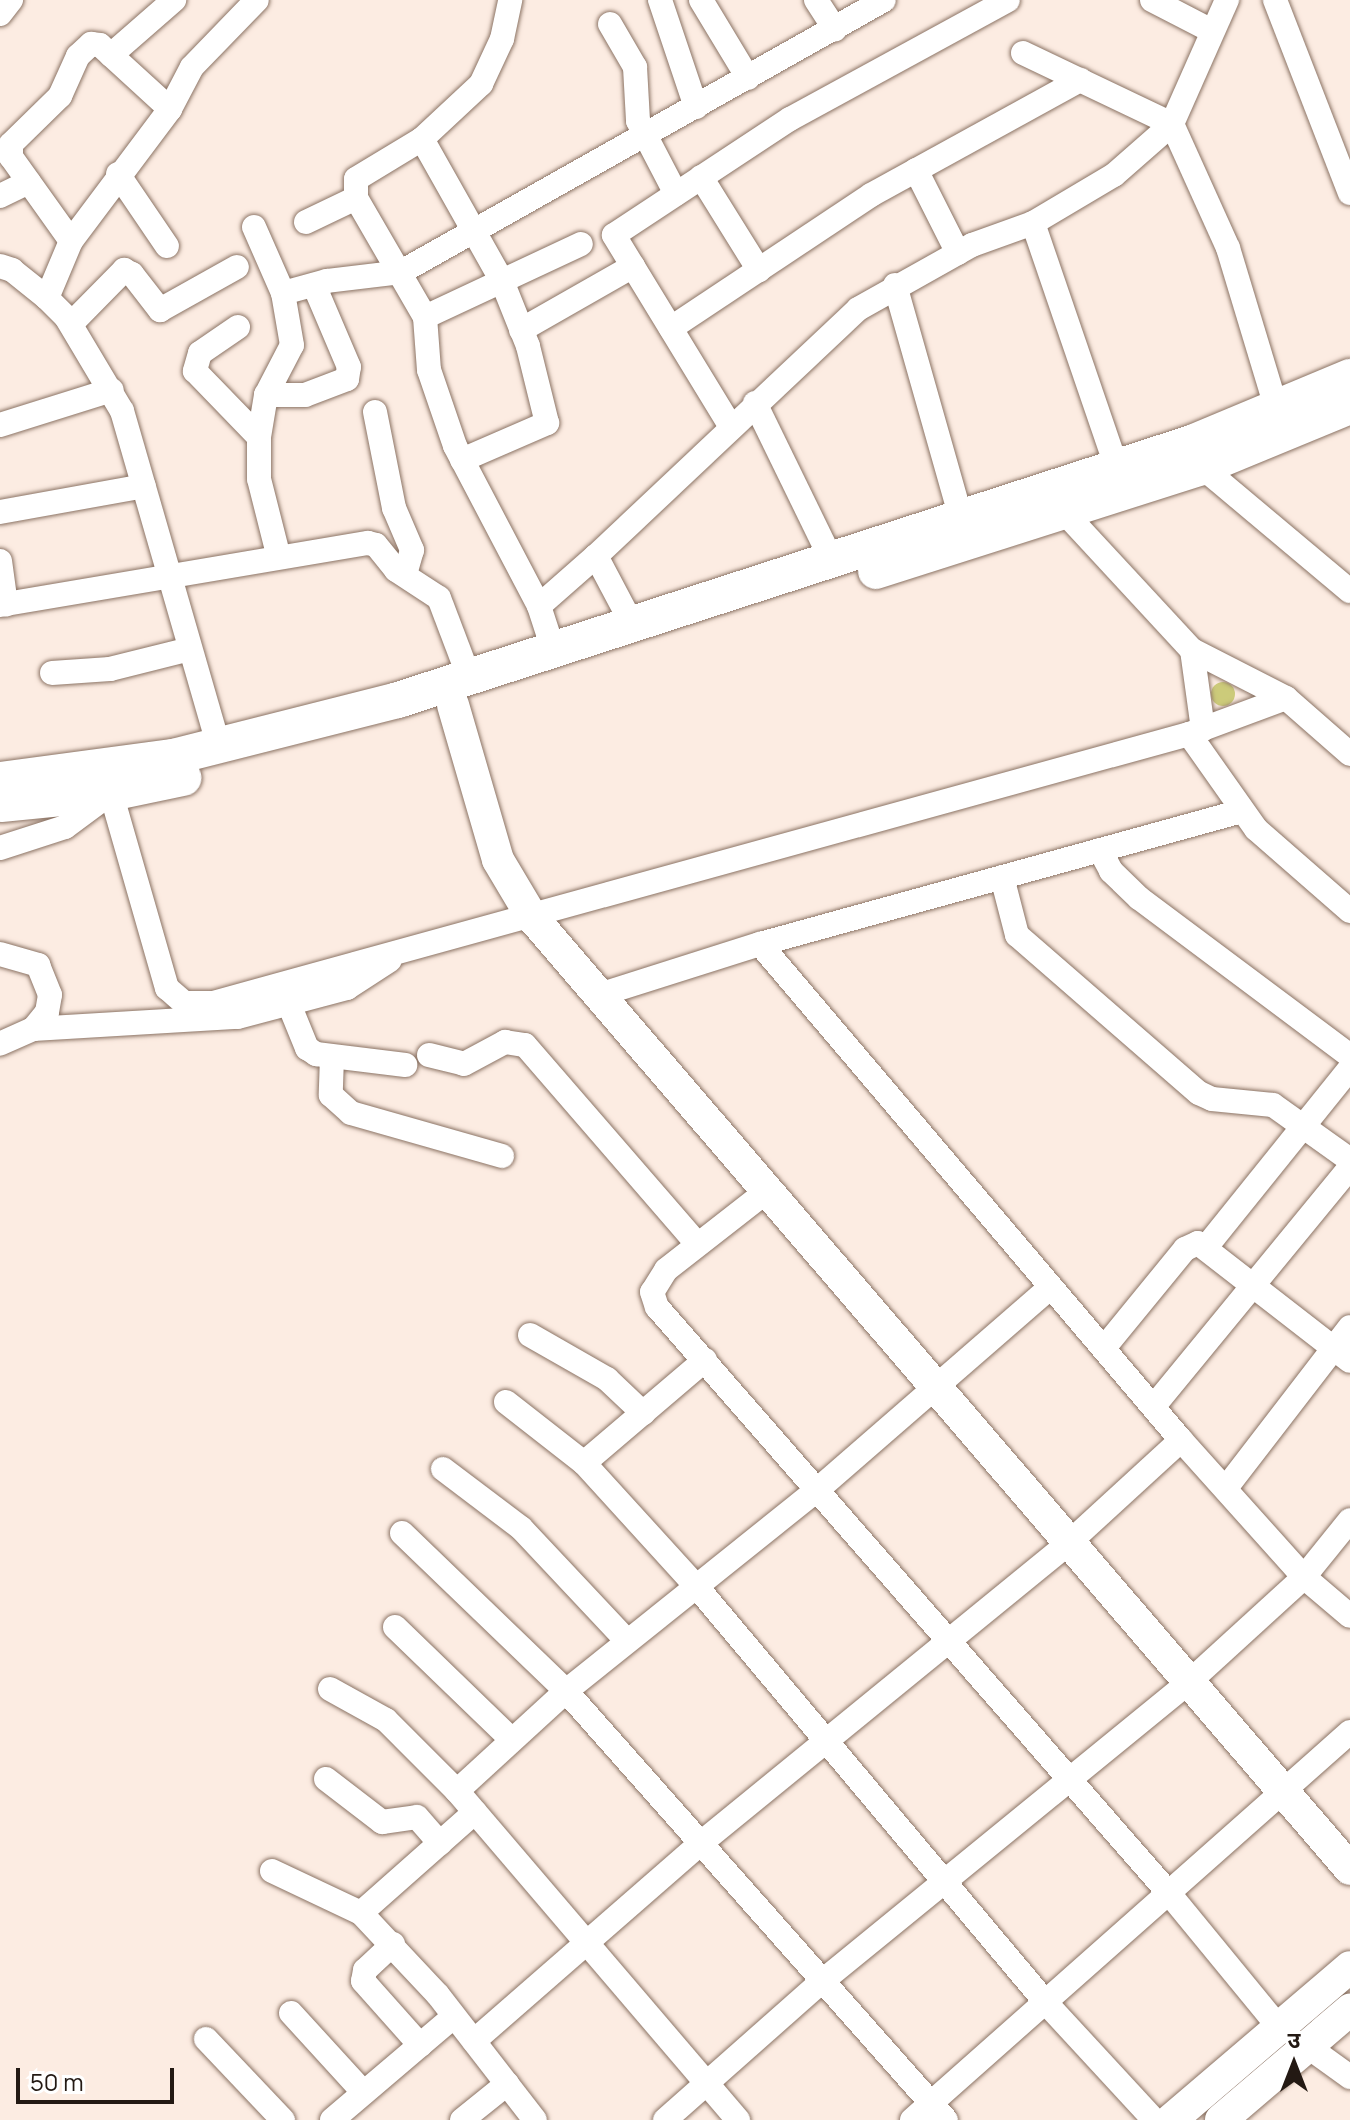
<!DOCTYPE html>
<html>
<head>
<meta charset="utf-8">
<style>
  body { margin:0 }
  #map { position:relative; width:1350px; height:2120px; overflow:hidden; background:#fcece2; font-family:Manrope,"Noto Sans Devanagari",sans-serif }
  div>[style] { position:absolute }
  .green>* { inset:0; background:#cccb7a }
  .round { border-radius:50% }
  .roads { filter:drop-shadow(0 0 2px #8b7364) drop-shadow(0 0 2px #8b7364) }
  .minor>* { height:24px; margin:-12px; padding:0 12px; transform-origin:12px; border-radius:12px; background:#fff }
  .tertiary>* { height:32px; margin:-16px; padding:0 16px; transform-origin:16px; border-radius:16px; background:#fff }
  .secondary>* { height:36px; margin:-18px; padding:0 18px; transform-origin:18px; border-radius:18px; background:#fff }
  span { translate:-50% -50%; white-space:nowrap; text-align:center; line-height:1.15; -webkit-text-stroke:7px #fff; paint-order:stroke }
  .north { position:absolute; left:1254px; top:2024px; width:80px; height:80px; -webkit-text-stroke:6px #fff; paint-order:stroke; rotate:0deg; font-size:22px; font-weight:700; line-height:32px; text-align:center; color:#231913 }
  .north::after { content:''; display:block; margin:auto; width:28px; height:36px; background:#231913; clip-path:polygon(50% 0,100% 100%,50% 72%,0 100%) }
  .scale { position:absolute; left:16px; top:2068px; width:158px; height:36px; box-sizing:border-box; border:4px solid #231913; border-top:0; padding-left:10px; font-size:24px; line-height:28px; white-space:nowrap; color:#231913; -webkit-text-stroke:6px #fff; paint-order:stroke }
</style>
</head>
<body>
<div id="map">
  <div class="green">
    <i class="round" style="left:1211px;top:682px;width:24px;height:24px"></i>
  </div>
  <div class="roads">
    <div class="minor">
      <i style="left:660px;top:0;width:113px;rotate:71.4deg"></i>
      <i style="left:701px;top:0;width:91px;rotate:58.9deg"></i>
      <i style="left:816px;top:0;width:35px;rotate:57deg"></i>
      <i style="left:1152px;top:0;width:65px;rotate:27.3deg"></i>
      <i style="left:1275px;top:0;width:207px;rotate:68.8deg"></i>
      <i style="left:0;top:14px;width:18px;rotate:-52deg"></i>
      <i style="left:610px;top:24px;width:50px;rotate:59.8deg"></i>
      <i style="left:635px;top:67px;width:54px;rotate:86.8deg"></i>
      <i style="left:638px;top:121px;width:82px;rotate:62.5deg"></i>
      <i style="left:1023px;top:53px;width:165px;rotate:25.5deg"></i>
      <i style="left:1172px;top:124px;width:136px;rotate:65.7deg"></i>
      <i style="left:1228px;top:248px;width:166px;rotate:73.2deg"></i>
      <i style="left:111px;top:55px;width:84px;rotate:-41.1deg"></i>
      <i style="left:422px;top:139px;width:77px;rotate:148.8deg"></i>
      <i style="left:356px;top:179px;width:19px;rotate:90deg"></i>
      <i style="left:356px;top:198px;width:138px;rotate:59.9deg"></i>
      <i style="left:425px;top:317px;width:53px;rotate:85.7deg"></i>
      <i style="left:429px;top:370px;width:80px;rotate:71.1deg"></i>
      <i style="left:455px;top:446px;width:181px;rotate:62.3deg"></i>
      <i style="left:539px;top:606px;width:45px;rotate:72deg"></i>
      <i style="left:916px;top:170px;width:93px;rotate:63.2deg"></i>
      <i style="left:118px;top:174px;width:87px;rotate:55.8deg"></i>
      <i style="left:701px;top:177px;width:110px;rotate:58.1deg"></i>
      <i style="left:0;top:196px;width:32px;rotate:-26deg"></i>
      <i style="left:306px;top:222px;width:55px;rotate:-25.6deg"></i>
      <i style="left:1033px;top:223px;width:260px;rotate:71.1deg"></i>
      <i style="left:254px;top:227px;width:72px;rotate:66.3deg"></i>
      <i style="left:71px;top:241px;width:103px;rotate:-125.5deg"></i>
      <i style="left:11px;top:157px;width:13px;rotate:-90deg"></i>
      <i style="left:11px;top:144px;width:69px;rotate:-44.4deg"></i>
      <i style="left:60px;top:96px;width:44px;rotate:-65.8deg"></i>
      <i style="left:78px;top:56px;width:18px;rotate:-43deg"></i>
      <i style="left:91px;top:44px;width:9px;rotate:6deg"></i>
      <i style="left:100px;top:45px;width:95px;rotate:42.4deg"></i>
      <i style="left:0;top:266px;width:13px;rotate:18deg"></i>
      <i style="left:12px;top:270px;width:45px;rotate:38.7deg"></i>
      <i style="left:895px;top:285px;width:242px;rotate:74.2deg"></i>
      <i style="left:425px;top:317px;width:172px;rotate:-25.1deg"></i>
      <i style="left:71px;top:324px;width:76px;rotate:-45.5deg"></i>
      <i style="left:124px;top:270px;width:9px;rotate:27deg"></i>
      <i style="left:132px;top:274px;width:46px;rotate:52.1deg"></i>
      <i style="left:160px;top:310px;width:88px;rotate:-29.2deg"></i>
      <i style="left:238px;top:327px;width:46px;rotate:145.6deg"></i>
      <i style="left:200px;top:353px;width:19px;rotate:106deg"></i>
      <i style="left:195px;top:371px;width:92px;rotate:45.9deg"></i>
      <i style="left:671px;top:328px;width:240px;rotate:-33.6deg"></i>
      <i style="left:871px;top:195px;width:239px;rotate:-28.8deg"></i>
      <i style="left:521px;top:330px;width:129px;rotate:-29.7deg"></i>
      <i style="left:266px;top:395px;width:39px"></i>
      <i style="left:305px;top:395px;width:45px;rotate:-20.9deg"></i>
      <i style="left:347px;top:379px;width:12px;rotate:-81deg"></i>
      <i style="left:349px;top:367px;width:89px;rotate:-113.1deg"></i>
      <i style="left:755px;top:403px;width:174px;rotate:64deg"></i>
      <i style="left:375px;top:412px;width:98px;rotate:78.8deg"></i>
      <i style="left:394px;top:508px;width:46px;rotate:66.8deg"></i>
      <i style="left:412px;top:550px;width:26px;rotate:106deg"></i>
      <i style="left:0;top:425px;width:117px;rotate:-17.4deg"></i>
      <i style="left:731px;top:427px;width:225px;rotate:-121.4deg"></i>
      <i style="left:614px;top:235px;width:211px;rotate:-33.4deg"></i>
      <i style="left:790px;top:119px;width:248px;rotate:-28.6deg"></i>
      <i style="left:462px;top:460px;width:93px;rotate:-23.5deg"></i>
      <i style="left:547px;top:423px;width:79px;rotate:-103.9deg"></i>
      <i style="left:528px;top:346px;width:70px;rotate:-111.8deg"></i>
      <i style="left:502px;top:281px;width:163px;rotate:-119.4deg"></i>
      <i style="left:422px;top:139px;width:81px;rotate:-43deg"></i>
      <i style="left:481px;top:84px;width:50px;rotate:-65deg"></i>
      <i style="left:502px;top:39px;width:40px;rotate:-78deg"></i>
      <i style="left:1202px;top:467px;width:193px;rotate:40deg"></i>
      <i style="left:0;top:512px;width:146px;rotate:-10.2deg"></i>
      <i style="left:1064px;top:512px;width:188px;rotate:47.2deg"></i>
      <i style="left:1192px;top:650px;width:80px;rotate:82.1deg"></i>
      <i style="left:278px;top:554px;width:77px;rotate:-104.2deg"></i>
      <i style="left:259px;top:479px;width:42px;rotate:-90deg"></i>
      <i style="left:259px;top:437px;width:43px;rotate:-80.5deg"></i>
      <i style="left:266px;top:395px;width:56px;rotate:-62.5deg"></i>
      <i style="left:292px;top:345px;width:53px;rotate:-99.8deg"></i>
      <i style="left:283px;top:293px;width:46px;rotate:-15.3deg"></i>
      <i style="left:327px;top:281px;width:75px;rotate:-6.9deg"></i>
      <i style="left:401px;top:272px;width:554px;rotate:-29.39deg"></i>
      <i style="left:0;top:561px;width:44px;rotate:82.2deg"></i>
      <i style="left:0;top:605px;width:373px;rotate:-9.6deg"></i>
      <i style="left:368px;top:543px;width:8px;rotate:14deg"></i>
      <i style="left:376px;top:545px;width:32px;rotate:51deg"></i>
      <i style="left:396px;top:570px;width:51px;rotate:33.1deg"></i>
      <i style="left:439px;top:598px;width:85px;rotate:69.2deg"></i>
      <i style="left:539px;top:606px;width:76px;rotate:-41.3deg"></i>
      <i style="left:632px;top:624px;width:77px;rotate:-117.9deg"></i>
      <i style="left:596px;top:556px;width:360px;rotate:-43.3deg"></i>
      <i style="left:858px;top:309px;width:131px;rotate:-29.3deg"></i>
      <i style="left:972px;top:245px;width:65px;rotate:-19.8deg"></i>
      <i style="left:1033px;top:223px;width:94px;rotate:-30.7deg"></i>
      <i style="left:1114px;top:175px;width:77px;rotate:-41.3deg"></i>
      <i style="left:1172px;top:124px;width:136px;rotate:-66.1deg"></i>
      <i style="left:1192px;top:650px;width:106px;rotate:27.1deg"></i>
      <i style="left:1286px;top:698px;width:85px;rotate:41.2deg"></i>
      <i style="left:52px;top:673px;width:58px;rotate:-3.9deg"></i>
      <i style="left:110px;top:669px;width:82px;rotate:-14deg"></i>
      <i style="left:1189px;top:734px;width:116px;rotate:54.8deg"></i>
      <i style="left:1256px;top:829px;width:125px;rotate:41.1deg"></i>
      <i style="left:219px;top:747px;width:350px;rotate:-106.1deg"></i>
      <i style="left:122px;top:411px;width:109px;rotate:-120.8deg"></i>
      <i style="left:66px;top:317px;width:27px;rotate:-135deg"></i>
      <i style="left:47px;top:298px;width:62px;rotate:-67.2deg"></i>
      <i style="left:71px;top:241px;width:165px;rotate:-53.1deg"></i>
      <i style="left:170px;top:109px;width:47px;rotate:-62.4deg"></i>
      <i style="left:192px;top:67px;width:93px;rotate:-45.9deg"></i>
      <i style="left:0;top:848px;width:68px;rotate:-17.9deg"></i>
      <i style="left:65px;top:827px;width:57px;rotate:-36.5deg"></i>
      <i style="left:111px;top:793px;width:203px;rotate:74deg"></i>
      <i style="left:167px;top:988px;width:23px;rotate:41deg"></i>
      <i style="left:184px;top:1003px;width:29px"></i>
      <i style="left:213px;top:1003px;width:1012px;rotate:-15.41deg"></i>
      <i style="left:1189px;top:734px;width:103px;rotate:-20.4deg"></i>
      <i style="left:1100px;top:850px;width:24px;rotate:62deg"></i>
      <i style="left:1111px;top:871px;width:39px;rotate:44deg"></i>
      <i style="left:1139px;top:898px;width:264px;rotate:36.8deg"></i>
      <i style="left:1002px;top:877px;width:60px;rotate:75.5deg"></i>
      <i style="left:1017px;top:935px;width:241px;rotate:41deg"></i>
      <i style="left:1199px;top:1093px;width:14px;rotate:25deg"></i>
      <i style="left:1212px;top:1099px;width:61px;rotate:5.6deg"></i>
      <i style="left:1273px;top:1105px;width:95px;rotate:35.5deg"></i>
      <i style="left:760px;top:944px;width:500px;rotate:-15.43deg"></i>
      <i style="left:0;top:954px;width:40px;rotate:16deg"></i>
      <i style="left:38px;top:965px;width:32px;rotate:68deg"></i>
      <i style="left:50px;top:995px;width:17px;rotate:100deg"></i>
      <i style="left:47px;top:1012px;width:22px;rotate:129deg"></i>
      <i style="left:33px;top:1029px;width:36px;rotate:156deg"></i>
      <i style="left:599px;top:995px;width:169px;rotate:-17.6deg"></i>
      <i style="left:760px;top:944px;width:651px;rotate:49.68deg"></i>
      <i style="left:1181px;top:1440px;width:184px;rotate:48.1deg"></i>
      <i style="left:1304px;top:1577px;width:60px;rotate:40.3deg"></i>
      <i style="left:289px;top:1004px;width:48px;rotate:67.8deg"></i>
      <i style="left:307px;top:1048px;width:11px;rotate:34deg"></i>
      <i style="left:316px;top:1054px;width:90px;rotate:7deg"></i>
      <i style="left:33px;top:1029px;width:205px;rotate:-3.4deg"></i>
      <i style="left:238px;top:1017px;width:113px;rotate:-14.9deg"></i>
      <i style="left:347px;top:988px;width:51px;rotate:-33.1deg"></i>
      <i style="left:429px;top:1055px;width:36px;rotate:14deg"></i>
      <i style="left:464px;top:1064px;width:47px;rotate:-28.2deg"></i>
      <i style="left:505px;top:1042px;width:20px;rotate:9deg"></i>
      <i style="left:525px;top:1045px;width:264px;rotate:49.1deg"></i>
      <i style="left:332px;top:1057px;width:38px;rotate:92deg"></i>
      <i style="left:331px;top:1095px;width:27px;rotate:42deg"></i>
      <i style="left:351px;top:1113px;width:157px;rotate:15.9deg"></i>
      <i style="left:767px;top:1191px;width:128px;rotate:142deg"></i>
      <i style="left:666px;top:1270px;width:26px;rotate:122deg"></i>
      <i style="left:652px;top:1292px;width:16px;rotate:72deg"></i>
      <i style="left:657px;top:1307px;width:775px;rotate:48.87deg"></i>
      <i style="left:1167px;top:1891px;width:175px;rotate:50.6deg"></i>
      <i style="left:1207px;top:1246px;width:228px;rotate:-51.2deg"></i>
      <i style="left:530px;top:1335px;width:89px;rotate:29.7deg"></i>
      <i style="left:607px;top:1379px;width:50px;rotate:43.4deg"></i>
      <i style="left:1104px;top:1348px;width:128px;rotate:-50.7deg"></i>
      <i style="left:1185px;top:1249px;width:14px;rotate:-25deg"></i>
      <i style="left:1198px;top:1243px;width:192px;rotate:37.8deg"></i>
      <i style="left:506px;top:1402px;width:99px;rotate:38deg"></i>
      <i style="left:584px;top:1463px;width:168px;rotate:47.7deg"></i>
      <i style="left:697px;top:1587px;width:544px;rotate:49.99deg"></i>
      <i style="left:1047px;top:2004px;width:158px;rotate:47.3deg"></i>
      <i style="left:1154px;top:1406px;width:309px;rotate:-50.6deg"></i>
      <i style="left:584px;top:1463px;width:159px;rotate:-40.4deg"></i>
      <i style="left:443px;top:1469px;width:98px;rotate:37.1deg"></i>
      <i style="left:521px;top:1528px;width:155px;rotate:46.8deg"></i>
      <i style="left:1226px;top:1488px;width:203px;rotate:-52.4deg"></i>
      <i style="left:402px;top:1533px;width:228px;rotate:43.9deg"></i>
      <i style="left:566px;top:1691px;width:573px;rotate:48.47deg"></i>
      <i style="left:395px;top:1627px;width:161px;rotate:44deg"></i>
      <i style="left:330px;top:1689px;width:64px;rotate:29deg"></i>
      <i style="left:386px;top:1720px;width:100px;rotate:45deg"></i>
      <i style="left:457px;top:1791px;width:433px;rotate:49.5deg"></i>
      <i style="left:326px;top:1779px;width:71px;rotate:37.5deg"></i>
      <i style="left:382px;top:1822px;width:35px;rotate:-8deg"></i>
      <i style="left:417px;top:1817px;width:35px;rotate:49deg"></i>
      <i style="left:457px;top:1791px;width:148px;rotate:-42.5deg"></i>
      <i style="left:566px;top:1691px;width:320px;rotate:-38.7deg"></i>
      <i style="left:816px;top:1491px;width:311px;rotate:-41deg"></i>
      <i style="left:475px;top:1812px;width:152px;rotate:138.5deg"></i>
      <i style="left:361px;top:1913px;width:112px;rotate:46.8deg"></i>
      <i style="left:438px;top:1995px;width:158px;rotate:52.2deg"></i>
      <i style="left:272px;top:1871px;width:98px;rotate:25.3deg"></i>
      <i style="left:393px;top:1944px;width:38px;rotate:137deg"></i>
      <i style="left:365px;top:1970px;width:11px;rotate:100deg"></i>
      <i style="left:363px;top:1981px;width:86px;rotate:48.3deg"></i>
      <i style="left:291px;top:2013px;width:108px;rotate:47.6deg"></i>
      <i style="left:206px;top:2039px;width:112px;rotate:46.5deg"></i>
      <i style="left:474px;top:2041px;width:301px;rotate:-41.1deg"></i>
      <i style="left:701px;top:1843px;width:479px;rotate:-39.2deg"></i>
      <i style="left:1072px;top:1540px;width:148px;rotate:-42.5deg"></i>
      <i style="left:1307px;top:2046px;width:53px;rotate:35.8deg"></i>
      <i style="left:332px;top:2120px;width:160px;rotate:-40.4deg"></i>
      <i style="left:462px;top:2120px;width:58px;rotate:-38.7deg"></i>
      <i style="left:665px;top:2120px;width:207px;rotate:-41.5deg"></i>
      <i style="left:820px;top:1983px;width:475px;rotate:-39.2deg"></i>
      <i style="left:1188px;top:1683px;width:157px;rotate:-42.4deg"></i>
      <i style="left:1304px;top:1577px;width:73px;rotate:-51.1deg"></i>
      <i style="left:912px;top:2120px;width:585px;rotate:-41.54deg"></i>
    </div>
    <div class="tertiary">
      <i style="left:453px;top:705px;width:161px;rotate:73.8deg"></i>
      <i style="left:498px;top:860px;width:66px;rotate:59.2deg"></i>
      <i style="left:532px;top:917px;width:1255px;rotate:49.33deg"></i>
      <i style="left:1171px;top:2120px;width:235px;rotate:-40.5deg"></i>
      <i style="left:1221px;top:2120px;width:170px;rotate:-40.5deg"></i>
    </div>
    <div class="secondary">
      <i style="left:876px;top:571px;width:342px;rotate:-17.7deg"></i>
      <i style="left:1202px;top:467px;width:160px;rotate:-22.4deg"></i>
      <i style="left:0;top:780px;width:175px;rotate:-7.6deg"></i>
      <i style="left:173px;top:757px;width:232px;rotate:-14.2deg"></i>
      <i style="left:398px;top:700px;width:835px;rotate:-17.94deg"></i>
      <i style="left:1192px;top:443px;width:171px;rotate:-22.7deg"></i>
      <i style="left:1px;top:804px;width:111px;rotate:-5.7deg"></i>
      <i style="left:111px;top:793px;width:74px;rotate:-11.8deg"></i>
    </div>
  </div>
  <div class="north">उ</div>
  <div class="scale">50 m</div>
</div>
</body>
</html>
